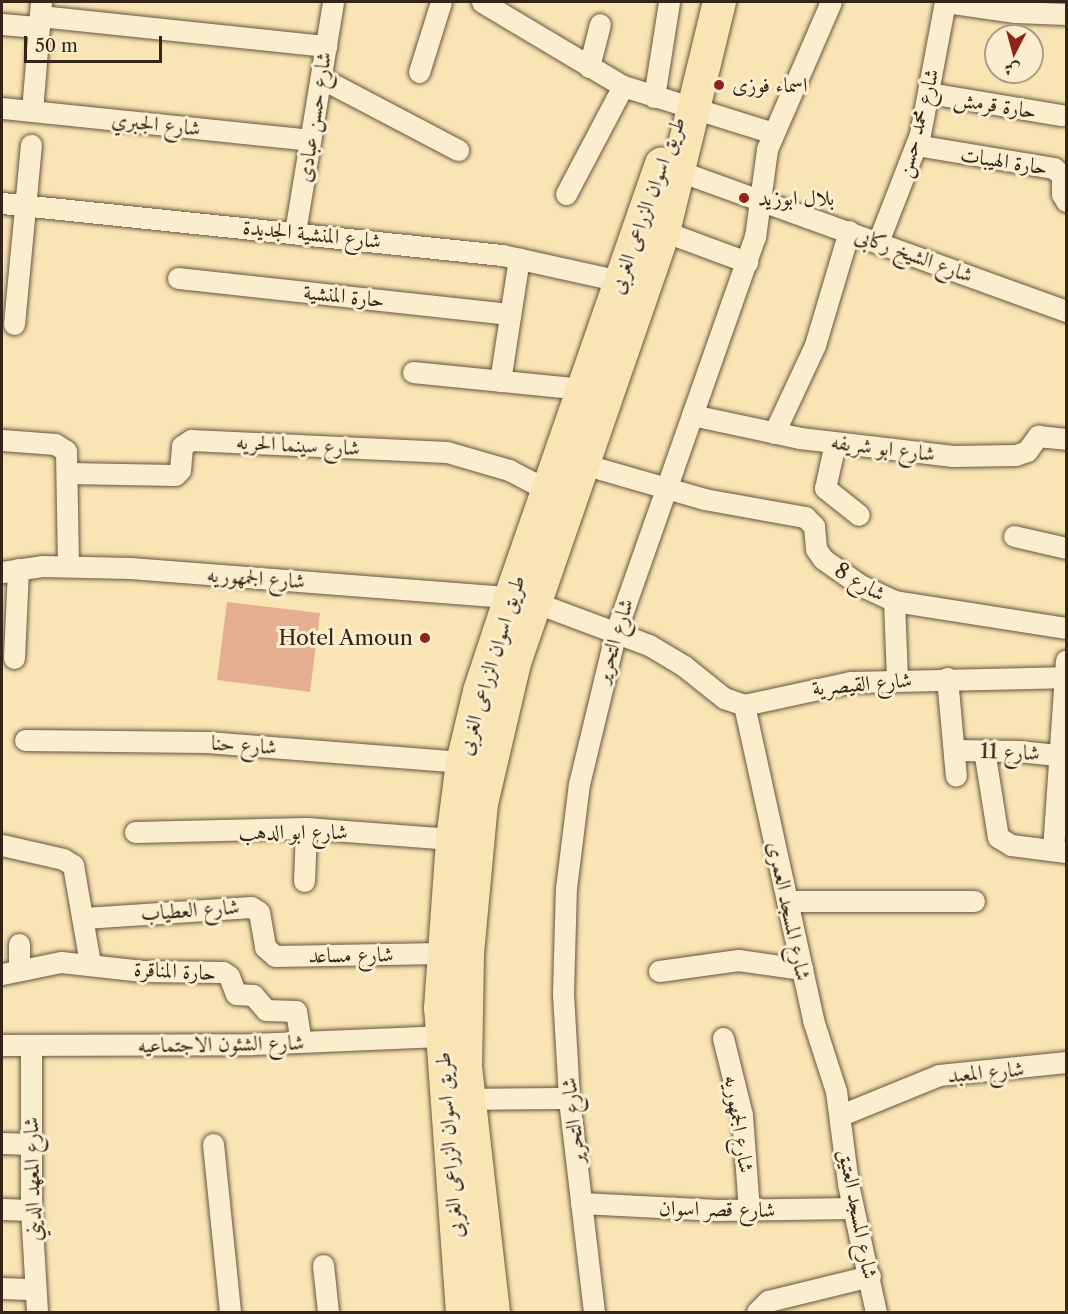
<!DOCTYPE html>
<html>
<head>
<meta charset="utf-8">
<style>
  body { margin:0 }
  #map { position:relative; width:1068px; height:1314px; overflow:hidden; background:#f9e4b3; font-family:"Libre Caslon Text",Amiri,serif }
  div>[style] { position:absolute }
  .building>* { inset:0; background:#e5ae90 }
  .roads { filter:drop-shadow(0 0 2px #66553f) drop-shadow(0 0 2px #66553f) }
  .street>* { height:21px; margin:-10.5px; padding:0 10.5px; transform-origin:10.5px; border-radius:10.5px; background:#fbedce }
  .primary>* { height:33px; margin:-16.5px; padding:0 16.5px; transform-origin:16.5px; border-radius:16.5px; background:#f9e4b3 }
  .dots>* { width:16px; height:16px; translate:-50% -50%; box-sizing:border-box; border:3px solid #fbedce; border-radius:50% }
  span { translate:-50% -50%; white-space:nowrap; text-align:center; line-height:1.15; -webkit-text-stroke:6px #fbedce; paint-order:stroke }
  .poi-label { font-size:21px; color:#352518 }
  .left { translate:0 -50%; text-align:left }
  .right { translate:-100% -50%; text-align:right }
  .street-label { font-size:21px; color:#352518 }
  .frame { position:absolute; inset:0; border:3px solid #352518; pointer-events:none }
  .north { position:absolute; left:984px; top:24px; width:60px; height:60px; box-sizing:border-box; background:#fbedce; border:2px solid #ac9d85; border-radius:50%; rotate:186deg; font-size:16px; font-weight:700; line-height:24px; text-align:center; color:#352518 }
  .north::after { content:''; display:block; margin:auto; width:21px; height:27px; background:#8f2418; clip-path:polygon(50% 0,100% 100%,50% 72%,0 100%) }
  .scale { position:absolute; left:24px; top:36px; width:138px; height:27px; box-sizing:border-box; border:3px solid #352518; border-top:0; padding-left:8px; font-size:18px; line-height:21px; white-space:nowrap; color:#352518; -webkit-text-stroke:4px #fbedce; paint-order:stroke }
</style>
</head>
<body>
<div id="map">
  <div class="building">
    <i style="clip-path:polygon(227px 602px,320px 613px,310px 692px,217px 680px)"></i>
  </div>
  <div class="roads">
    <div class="street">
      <i style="left:482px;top:2px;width:164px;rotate:30.8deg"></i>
      <i style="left:623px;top:86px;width:157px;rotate:17.4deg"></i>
      <i style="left:946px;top:2px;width:70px;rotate:8.2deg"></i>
      <i style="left:1015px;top:12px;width:51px;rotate:2.2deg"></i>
      <i style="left:40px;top:16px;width:288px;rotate:6deg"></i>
      <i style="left:2px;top:24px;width:37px;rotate:5deg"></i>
      <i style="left:589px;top:67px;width:44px;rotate:-75.7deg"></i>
      <i style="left:419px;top:72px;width:73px;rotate:-72.6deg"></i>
      <i style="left:321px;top:78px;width:155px;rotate:27.7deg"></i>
      <i style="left:929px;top:93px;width:134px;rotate:9.5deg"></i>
      <i style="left:654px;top:97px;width:96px;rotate:-81deg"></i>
      <i style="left:2px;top:108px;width:310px;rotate:5.9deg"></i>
      <i style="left:32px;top:111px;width:109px;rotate:-85.3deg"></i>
      <i style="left:916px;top:145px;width:140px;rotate:9.5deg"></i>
      <i style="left:1054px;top:168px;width:11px;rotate:45deg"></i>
      <i style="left:1062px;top:176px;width:18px;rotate:90deg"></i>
      <i style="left:1062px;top:194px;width:8px;rotate:60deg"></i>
      <i style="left:679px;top:171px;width:412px;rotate:19.9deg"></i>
      <i style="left:566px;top:194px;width:122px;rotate:-62.2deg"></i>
      <i style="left:2px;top:203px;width:503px;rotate:5.94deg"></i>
      <i style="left:502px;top:255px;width:121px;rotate:12.4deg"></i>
      <i style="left:663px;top:231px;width:90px;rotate:20.3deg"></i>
      <i style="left:295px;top:232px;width:233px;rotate:-80.6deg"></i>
      <i style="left:878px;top:242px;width:116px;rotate:-68.7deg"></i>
      <i style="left:920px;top:134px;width:134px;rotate:-79.3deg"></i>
      <i style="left:178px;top:278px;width:334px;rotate:6.2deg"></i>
      <i style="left:14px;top:324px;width:180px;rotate:-84.6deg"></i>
      <i style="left:413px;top:372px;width:170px;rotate:5.7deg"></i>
      <i style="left:500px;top:381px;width:124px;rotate:-81.2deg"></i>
      <i style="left:692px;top:415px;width:110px;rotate:12deg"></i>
      <i style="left:800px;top:438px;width:154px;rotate:6.7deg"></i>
      <i style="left:953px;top:456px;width:63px;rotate:-0.9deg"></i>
      <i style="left:1016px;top:455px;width:12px;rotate:-20deg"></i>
      <i style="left:1027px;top:451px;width:19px;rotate:-54deg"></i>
      <i style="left:1038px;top:436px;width:28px;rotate:6deg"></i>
      <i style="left:774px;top:433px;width:97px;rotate:-65deg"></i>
      <i style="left:815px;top:345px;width:119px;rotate:-73.4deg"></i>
      <i style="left:2px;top:440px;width:53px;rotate:4.3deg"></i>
      <i style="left:55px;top:444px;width:13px;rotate:32deg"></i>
      <i style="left:66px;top:451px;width:115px;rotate:89deg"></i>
      <i style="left:835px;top:443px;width:46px;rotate:102.5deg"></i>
      <i style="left:825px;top:488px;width:43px;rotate:38.5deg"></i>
      <i style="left:583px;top:464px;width:126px;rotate:16.1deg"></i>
      <i style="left:704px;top:499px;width:103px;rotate:10.1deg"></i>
      <i style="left:805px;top:517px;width:13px;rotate:45deg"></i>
      <i style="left:814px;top:526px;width:23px;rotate:85deg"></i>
      <i style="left:816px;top:549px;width:12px;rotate:55deg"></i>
      <i style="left:823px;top:559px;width:45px;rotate:35.1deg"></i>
      <i style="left:860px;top:585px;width:38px;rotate:25deg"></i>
      <i style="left:894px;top:601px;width:174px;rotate:8.9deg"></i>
      <i style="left:68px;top:473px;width:107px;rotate:1.1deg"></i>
      <i style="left:175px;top:475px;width:7px;rotate:-45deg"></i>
      <i style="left:180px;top:470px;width:24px;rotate:-85deg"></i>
      <i style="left:182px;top:446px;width:11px;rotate:-34deg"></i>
      <i style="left:191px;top:440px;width:256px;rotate:2.7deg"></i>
      <i style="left:447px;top:452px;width:65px;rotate:16.2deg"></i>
      <i style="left:509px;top:470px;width:43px;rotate:27.8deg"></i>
      <i style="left:1014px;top:536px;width:53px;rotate:13deg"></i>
      <i style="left:2px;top:572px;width:40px;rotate:-8.5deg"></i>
      <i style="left:42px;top:566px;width:88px;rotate:1.3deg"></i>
      <i style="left:130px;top:568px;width:381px;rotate:4.4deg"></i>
      <i style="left:510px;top:597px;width:25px;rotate:12deg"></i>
      <i style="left:534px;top:602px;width:123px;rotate:20.5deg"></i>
      <i style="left:649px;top:645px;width:41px;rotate:31deg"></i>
      <i style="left:684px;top:666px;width:51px;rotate:38.7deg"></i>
      <i style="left:724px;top:698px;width:21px;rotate:19deg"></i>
      <i style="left:744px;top:705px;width:108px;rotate:-12.2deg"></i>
      <i style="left:850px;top:682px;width:213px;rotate:-1.3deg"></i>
      <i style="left:894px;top:601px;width:78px;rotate:87.8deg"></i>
      <i style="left:14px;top:658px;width:89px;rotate:-87.4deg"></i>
      <i style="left:947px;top:678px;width:98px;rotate:84.8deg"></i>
      <i style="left:744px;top:705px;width:322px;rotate:77.6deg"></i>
      <i style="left:813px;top:1020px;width:75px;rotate:72.1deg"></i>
      <i style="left:836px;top:1091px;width:94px;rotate:82.6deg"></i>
      <i style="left:848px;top:1184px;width:131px;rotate:77.7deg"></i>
      <i style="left:25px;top:740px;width:182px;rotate:0.6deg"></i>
      <i style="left:207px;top:742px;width:256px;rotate:4.5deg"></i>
      <i style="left:954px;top:750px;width:65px;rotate:0.9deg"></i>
      <i style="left:1019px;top:751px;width:47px;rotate:6.1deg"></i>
      <i style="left:984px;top:750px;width:88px;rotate:80.9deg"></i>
      <i style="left:998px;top:837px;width:15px;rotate:32deg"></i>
      <i style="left:1011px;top:845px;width:55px;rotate:7.3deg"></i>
      <i style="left:135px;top:832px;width:171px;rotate:-1.3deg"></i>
      <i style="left:306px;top:828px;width:146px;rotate:4.3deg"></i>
      <i style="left:2px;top:845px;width:63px;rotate:12.9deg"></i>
      <i style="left:63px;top:859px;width:12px;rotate:31deg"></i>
      <i style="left:73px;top:865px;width:99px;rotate:80.2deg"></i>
      <i style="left:1053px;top:850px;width:190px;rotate:-86.1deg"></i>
      <i style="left:304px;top:881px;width:53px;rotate:-87.8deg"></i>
      <i style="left:787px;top:901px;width:187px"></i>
      <i style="left:84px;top:918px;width:167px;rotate:-3.8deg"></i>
      <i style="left:251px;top:907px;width:9px;rotate:32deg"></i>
      <i style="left:259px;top:912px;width:36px;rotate:80deg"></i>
      <i style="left:265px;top:947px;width:13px;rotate:42deg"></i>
      <i style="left:275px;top:956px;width:167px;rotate:-1deg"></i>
      <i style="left:19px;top:968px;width:24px;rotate:-90deg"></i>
      <i style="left:659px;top:971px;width:80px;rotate:-7.9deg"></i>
      <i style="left:738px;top:960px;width:65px;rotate:8deg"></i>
      <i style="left:2px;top:974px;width:60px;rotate:-11.5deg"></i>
      <i style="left:61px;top:962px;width:82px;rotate:6.3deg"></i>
      <i style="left:143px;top:971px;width:80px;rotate:0.7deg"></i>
      <i style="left:223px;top:972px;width:7px;rotate:34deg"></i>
      <i style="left:229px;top:976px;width:19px;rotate:69deg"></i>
      <i style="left:236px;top:994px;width:17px;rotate:3deg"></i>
      <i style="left:253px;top:995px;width:20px;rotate:49deg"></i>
      <i style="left:266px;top:1010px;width:30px;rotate:2deg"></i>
      <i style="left:296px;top:1011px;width:31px;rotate:81deg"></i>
      <i style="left:723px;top:1038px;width:79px;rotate:76.1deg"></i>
      <i style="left:742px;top:1115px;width:96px;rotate:85.8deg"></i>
      <i style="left:2px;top:1045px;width:250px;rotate:-0.2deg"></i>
      <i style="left:252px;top:1044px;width:188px;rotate:-2.4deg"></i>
      <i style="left:31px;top:1045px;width:165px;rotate:90deg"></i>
      <i style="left:31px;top:1210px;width:102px;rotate:86.6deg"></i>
      <i style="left:468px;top:1099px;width:101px;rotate:-0.6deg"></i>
      <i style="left:841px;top:1115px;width:106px;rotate:-22.2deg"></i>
      <i style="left:939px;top:1075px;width:128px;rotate:-5.8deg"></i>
      <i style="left:2px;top:1143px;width:29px;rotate:2deg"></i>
      <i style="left:213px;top:1144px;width:169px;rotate:84.2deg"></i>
      <i style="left:581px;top:1203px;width:137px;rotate:2.9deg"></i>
      <i style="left:718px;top:1210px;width:134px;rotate:-0.9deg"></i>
      <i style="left:2px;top:1209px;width:29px;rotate:2deg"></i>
      <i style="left:323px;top:1265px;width:47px;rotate:83.9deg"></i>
      <i style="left:2px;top:1288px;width:33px;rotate:2deg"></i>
      <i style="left:594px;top:1312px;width:215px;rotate:-96.7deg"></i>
      <i style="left:569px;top:1098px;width:105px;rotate:-93.3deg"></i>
      <i style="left:563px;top:993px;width:105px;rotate:-88.4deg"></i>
      <i style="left:566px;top:888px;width:105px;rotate:-82.9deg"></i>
      <i style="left:579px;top:784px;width:157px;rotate:-76.4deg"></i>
      <i style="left:616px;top:631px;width:418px;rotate:-70.6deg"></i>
      <i style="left:755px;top:237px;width:89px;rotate:-82.2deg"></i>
      <i style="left:767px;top:149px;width:160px;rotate:-66.5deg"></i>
      <i style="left:757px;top:1312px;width:16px;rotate:-45deg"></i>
      <i style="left:768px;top:1301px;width:105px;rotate:-13.8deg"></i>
    </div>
    <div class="primary">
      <i style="left:462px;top:1312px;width:305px;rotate:-94.1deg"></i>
      <i style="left:440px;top:1008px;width:169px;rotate:-85.9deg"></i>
      <i style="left:452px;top:839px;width:78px;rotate:-82.6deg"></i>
      <i style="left:462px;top:762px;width:73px;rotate:-76.5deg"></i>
      <i style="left:479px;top:691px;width:99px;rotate:-71.7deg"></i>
      <i style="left:510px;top:597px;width:459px;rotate:-70.8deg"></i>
      <i style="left:493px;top:1312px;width:246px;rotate:-96.5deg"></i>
      <i style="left:465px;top:1068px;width:115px;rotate:-89deg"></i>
      <i style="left:467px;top:953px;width:151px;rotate:-84.7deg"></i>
      <i style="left:481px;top:803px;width:145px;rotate:-76.8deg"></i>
      <i style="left:514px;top:662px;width:456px;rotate:-70.9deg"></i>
      <i style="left:663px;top:231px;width:236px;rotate:-76.3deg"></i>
    </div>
  </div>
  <div class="dots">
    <i style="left:719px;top:85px;background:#8f2418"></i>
    <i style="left:744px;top:198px;background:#8f2418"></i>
    <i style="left:425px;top:638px;background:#8f2418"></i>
  </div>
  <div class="poi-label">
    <span class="left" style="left:732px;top:85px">اسماء فوزى</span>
    <span class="left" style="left:758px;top:198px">بلال ابوزيد</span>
    <span class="right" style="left:413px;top:638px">Hotel Amoun</span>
  </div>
  <div class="street-label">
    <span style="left:995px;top:105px;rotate:9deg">حارة قرمش</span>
    <span style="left:314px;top:117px;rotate:-81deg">شارع حسن عبادى</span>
    <span style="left:918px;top:123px;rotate:-75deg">شارع محمد حسن</span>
    <span style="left:156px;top:124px;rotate:6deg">شارع الجبري</span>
    <span style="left:1004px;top:161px;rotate:9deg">حارة الهيبات</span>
    <span style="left:647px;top:205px;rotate:-70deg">طريق اسوان الزراعى الغربى</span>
    <span style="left:312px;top:234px;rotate:6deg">شارع المنشية الجديدة</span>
    <span style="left:914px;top:255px;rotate:20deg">شارع الشيخ ركابى</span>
    <span style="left:344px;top:296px;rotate:6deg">حارة المنشية</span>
    <span style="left:298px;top:445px;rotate:3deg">شارع سينما الحريه</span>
    <span style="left:883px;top:448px;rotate:7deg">شارع ابو شريفه</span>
    <span style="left:256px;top:578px;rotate:4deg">شارع الجمهوريه</span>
    <span style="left:860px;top:582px;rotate:30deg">شارع 8</span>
    <span style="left:614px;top:641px;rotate:-73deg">شارع التحرير</span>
    <span style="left:491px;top:665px;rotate:-73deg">طريق اسوان الزراعى الغربى</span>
    <span style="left:862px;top:684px;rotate:-5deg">شارع القيصرية</span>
    <span style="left:244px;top:745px;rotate:4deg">شارع حنا</span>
    <span style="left:1010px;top:752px;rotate:2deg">شارع 11</span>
    <span style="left:293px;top:832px">شارع ابو الدهب</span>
    <span style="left:190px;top:910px;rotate:-4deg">شارع العطياب</span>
    <span style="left:789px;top:911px;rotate:78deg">شارع المسجد العمرى</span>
    <span style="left:351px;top:955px;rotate:-1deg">شارع مساعد</span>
    <span style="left:175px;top:971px;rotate:3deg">حارة المناقرة</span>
    <span style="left:221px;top:1044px;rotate:-1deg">شارع الشئون الاجتماعيه</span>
    <span style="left:986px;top:1072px;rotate:-5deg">شارع المعبد</span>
    <span style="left:573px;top:1121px;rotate:-96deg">شارع التحرير</span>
    <span style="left:739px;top:1124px;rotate:81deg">شارع الجمهوريه</span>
    <span style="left:449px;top:1145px;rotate:-94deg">طريق اسوان الزراعى الغربى</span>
    <span style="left:32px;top:1179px;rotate:-91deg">شارع المعهد الديني</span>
    <span style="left:717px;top:1209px;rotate:1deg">شارع قصر اسوان</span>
    <span style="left:858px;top:1214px;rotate:79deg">شارع المسجد العتيق</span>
  </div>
  <div class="frame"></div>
  <div class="north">ش</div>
  <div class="scale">50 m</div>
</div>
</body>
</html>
